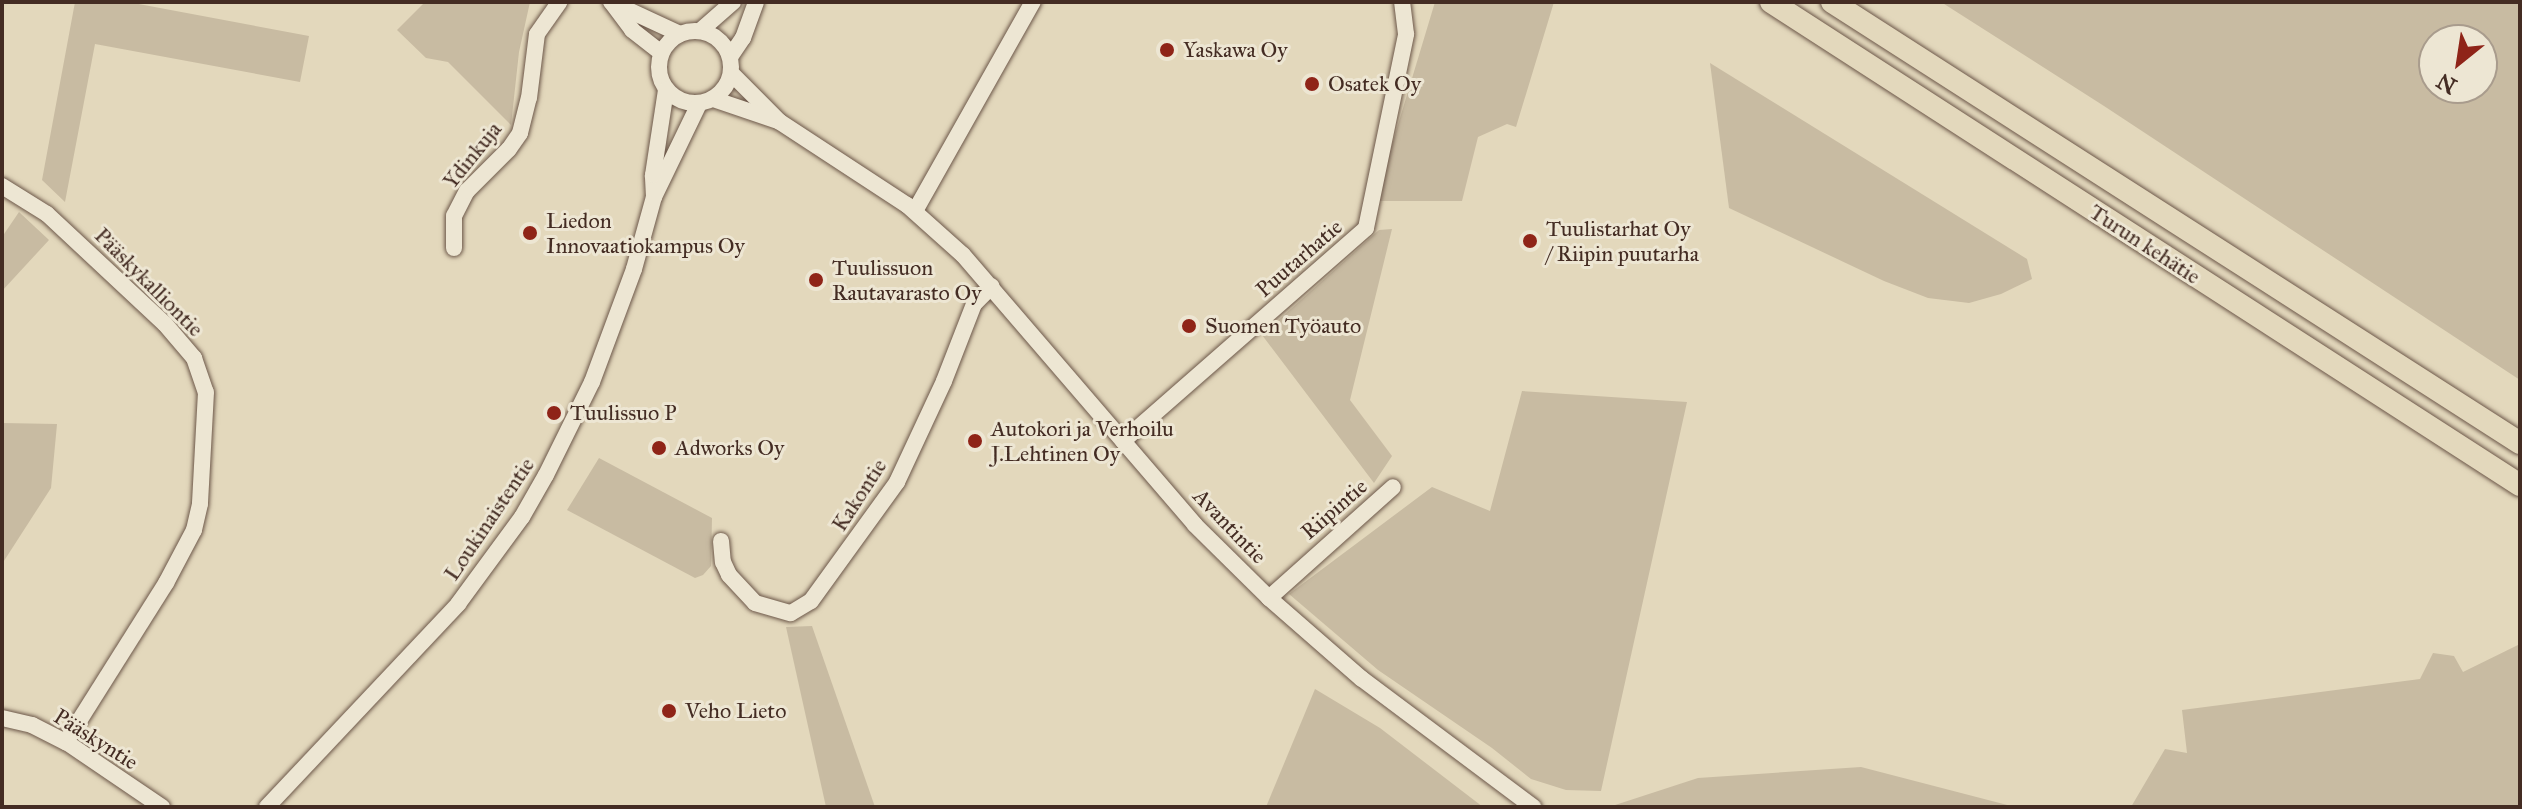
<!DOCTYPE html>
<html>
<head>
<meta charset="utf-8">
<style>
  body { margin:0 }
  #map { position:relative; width:2522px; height:809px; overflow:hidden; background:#e3d8bc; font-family:"IM FELL Great Primer",serif }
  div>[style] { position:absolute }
  .green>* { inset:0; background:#c8bba2 }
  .roads { filter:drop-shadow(0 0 2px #6c5749) drop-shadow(0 0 2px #6c5749) }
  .minor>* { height:16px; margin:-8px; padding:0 8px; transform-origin:8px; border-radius:8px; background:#ede6d3 }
  .minor>.ring { margin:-8px; padding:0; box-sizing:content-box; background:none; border:16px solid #ede6d3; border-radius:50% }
  .highway>* { height:22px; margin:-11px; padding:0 11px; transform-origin:11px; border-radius:11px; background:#e3d8bc }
  .dots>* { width:22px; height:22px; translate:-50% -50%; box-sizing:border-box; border:4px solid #ede6d3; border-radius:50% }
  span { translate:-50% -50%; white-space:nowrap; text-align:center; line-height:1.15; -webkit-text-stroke:6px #ede6d3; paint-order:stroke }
  .poi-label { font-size:22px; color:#442c23 }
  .left { translate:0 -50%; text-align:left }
  .street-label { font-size:22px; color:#442c23 }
  .frame { position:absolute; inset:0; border:4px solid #442c23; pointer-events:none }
  .north { position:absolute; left:2418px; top:24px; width:80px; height:80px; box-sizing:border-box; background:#ede6d3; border:2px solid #a99c8d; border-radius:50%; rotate:210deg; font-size:22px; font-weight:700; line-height:32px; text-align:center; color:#442c23 }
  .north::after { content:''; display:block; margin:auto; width:28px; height:36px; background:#8f2418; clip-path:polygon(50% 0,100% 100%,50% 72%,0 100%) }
</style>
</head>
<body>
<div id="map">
  <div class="green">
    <i style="clip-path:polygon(75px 2px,128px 2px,309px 36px,300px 82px,95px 44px,65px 202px,42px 180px)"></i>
    <i style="clip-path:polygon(425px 2px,530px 2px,519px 52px,511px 125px,448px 62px,426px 58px,397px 30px)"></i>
    <i style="clip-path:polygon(1435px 2px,1554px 2px,1516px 127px,1507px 124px,1478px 137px,1462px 201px,1375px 201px)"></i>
    <i style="clip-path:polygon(evenodd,1941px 2px,2520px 2px,2520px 380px,2104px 106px,1941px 2px,2434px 40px,2482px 40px,2482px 88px,2434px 88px,2434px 40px)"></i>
    <i style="clip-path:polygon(1710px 63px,2027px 259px,2032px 279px,2001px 294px,1969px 303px,1928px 298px,1884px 281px,1729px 208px)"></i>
    <i style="clip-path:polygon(19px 212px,49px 240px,2px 291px,2px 237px)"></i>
    <i style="clip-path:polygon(1392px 229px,1350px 400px,1392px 456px,1374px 483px,1262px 335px,1379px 230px)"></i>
    <i style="clip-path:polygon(1522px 391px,1687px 402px,1601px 791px,1566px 790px,1531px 779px,1492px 748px,1378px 670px,1289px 594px,1432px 487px,1490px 511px)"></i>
    <i style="clip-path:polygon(2px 423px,57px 424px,51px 488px,2px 564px)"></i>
    <i style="clip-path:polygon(599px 458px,712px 518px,711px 566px,703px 575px,695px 578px,567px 510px)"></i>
    <i style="clip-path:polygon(812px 626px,875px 807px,826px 807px,786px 627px)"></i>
    <i style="clip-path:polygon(2520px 644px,2520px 807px,2131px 807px,2165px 749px,2187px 753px,2182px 710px,2420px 679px,2433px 653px,2454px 656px,2463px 672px)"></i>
    <i style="clip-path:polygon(1315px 689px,1380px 728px,1483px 807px,1266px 807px)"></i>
    <i style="clip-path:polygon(1861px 767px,2015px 807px,1609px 807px,1698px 778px)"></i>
  </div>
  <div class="roads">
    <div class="minor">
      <i style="left:611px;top:2px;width:76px;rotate:24.9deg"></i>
      <i style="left:612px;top:3px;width:34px;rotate:53deg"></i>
      <i style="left:632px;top:30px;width:37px;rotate:38deg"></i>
      <i class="ring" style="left:659px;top:31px;width:56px;height:56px"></i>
      <i style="left:700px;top:31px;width:44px;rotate:-41.3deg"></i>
      <i style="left:730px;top:57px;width:23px;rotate:-56deg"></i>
      <i style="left:743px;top:38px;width:38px;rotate:-70deg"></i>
      <i style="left:731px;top:73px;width:69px;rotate:45deg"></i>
      <i style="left:780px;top:122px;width:152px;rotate:33.2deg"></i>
      <i style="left:907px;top:205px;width:75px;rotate:41.8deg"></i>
      <i style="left:963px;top:255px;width:356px;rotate:49.3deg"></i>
      <i style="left:1195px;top:525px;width:104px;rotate:44.6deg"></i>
      <i style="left:1269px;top:598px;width:123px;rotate:41.1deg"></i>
      <i style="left:1362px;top:679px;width:214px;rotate:36.8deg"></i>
      <i style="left:713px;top:99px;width:69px;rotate:18.7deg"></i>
      <i style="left:2px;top:186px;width:53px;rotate:31.9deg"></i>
      <i style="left:47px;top:214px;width:161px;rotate:43deg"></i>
      <i style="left:165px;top:324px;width:45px;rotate:49.5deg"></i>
      <i style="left:194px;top:358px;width:36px;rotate:71deg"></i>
      <i style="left:206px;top:392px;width:112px;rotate:93.1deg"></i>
      <i style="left:200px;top:504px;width:27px;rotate:103deg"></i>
      <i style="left:194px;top:530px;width:60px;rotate:117.8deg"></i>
      <i style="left:166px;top:583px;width:188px;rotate:122.2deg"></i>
      <i style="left:654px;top:197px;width:103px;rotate:-64.2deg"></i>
      <i style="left:915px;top:211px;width:240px;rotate:-60.6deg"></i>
      <i style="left:454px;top:248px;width:32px;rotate:-90deg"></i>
      <i style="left:454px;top:216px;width:28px;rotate:-63deg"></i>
      <i style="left:467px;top:191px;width:59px;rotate:-45deg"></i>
      <i style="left:509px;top:149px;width:19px;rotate:-55deg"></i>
      <i style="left:520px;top:133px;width:36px;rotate:-76deg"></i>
      <i style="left:529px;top:98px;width:64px;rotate:-82.9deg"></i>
      <i style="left:537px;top:34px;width:39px;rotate:-55deg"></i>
      <i style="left:1123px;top:441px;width:323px;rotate:-41.2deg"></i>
      <i style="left:1366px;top:228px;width:198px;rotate:-78.3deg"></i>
      <i style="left:1406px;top:34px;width:32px;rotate:-97deg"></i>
      <i style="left:721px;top:541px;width:21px;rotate:85deg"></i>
      <i style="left:723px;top:562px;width:14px;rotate:65deg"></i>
      <i style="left:729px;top:575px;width:38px;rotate:47deg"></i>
      <i style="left:755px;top:603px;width:37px;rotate:16deg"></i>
      <i style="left:791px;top:613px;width:23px;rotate:-31deg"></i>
      <i style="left:811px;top:601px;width:147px;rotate:-54.1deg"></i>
      <i style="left:897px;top:482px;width:111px;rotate:-65deg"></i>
      <i style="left:944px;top:381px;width:83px;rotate:-68.7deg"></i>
      <i style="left:974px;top:304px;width:25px;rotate:-45deg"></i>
      <i style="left:1269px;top:598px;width:166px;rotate:-41.8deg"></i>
      <i style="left:2px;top:718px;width:31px;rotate:13deg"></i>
      <i style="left:32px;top:725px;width:38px;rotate:27deg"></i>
      <i style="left:66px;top:742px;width:116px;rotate:34.1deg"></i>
      <i style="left:267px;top:807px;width:279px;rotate:-46.7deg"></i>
      <i style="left:458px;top:604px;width:108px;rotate:-53.7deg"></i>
      <i style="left:522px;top:517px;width:48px;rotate:-60.3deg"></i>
      <i style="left:546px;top:475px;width:104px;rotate:-63.7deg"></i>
      <i style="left:592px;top:382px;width:121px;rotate:-69.6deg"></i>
      <i style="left:634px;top:269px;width:75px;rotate:-74.5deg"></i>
      <i style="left:654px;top:197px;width:22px;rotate:-93deg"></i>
      <i style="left:653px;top:175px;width:86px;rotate:-81.3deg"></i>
    </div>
    <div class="highway">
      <i style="left:1771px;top:2px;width:891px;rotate:32.82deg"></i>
      <i style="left:1832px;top:2px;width:817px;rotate:32.66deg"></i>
    </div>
  </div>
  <div class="dots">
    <i style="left:1167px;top:50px;background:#8f2418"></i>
    <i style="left:1312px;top:84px;background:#8f2418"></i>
    <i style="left:530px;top:233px;background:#8f2418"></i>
    <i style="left:1530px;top:241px;background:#8f2418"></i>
    <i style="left:816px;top:280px;background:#8f2418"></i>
    <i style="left:1189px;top:326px;background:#8f2418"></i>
    <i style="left:554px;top:413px;background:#8f2418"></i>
    <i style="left:975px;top:441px;background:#8f2418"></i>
    <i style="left:659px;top:448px;background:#8f2418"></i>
    <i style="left:669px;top:711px;background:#8f2418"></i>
  </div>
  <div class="poi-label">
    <span class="left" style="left:1183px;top:50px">Yaskawa Oy</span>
    <span class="left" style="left:1328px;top:84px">Osatek Oy</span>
    <span class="left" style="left:546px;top:233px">Liedon<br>Innovaatiokampus Oy</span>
    <span class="left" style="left:1546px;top:241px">Tuulistarhat Oy<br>/ Riipin puutarha</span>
    <span class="left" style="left:832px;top:280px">Tuulissuon<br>Rautavarasto Oy</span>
    <span class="left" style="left:1205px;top:326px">Suomen Työauto</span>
    <span class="left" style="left:570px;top:413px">Tuulissuo P</span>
    <span class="left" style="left:991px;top:441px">Autokori ja Verhoilu<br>J.Lehtinen Oy</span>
    <span class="left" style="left:675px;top:448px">Adworks Oy</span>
    <span class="left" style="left:685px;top:711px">Veho Lieto</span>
  </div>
  <div class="street-label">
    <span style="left:472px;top:155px;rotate:-51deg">Ydinkuja</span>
    <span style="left:2145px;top:244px;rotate:33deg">Turun kehätie</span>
    <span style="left:1299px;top:258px;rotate:-41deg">Puutarhatie</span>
    <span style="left:149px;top:282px;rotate:45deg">Pääskykalliontie</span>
    <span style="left:859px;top:495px;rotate:-57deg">Kakontie</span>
    <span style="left:1334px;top:509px;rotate:-41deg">Riipintie</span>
    <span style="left:489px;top:519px;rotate:-56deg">Loukinaistentie</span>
    <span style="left:1230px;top:526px;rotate:46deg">Avantintie</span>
    <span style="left:96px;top:739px;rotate:32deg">Pääskyntie</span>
  </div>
  <div class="frame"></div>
  <div class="north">N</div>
</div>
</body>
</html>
